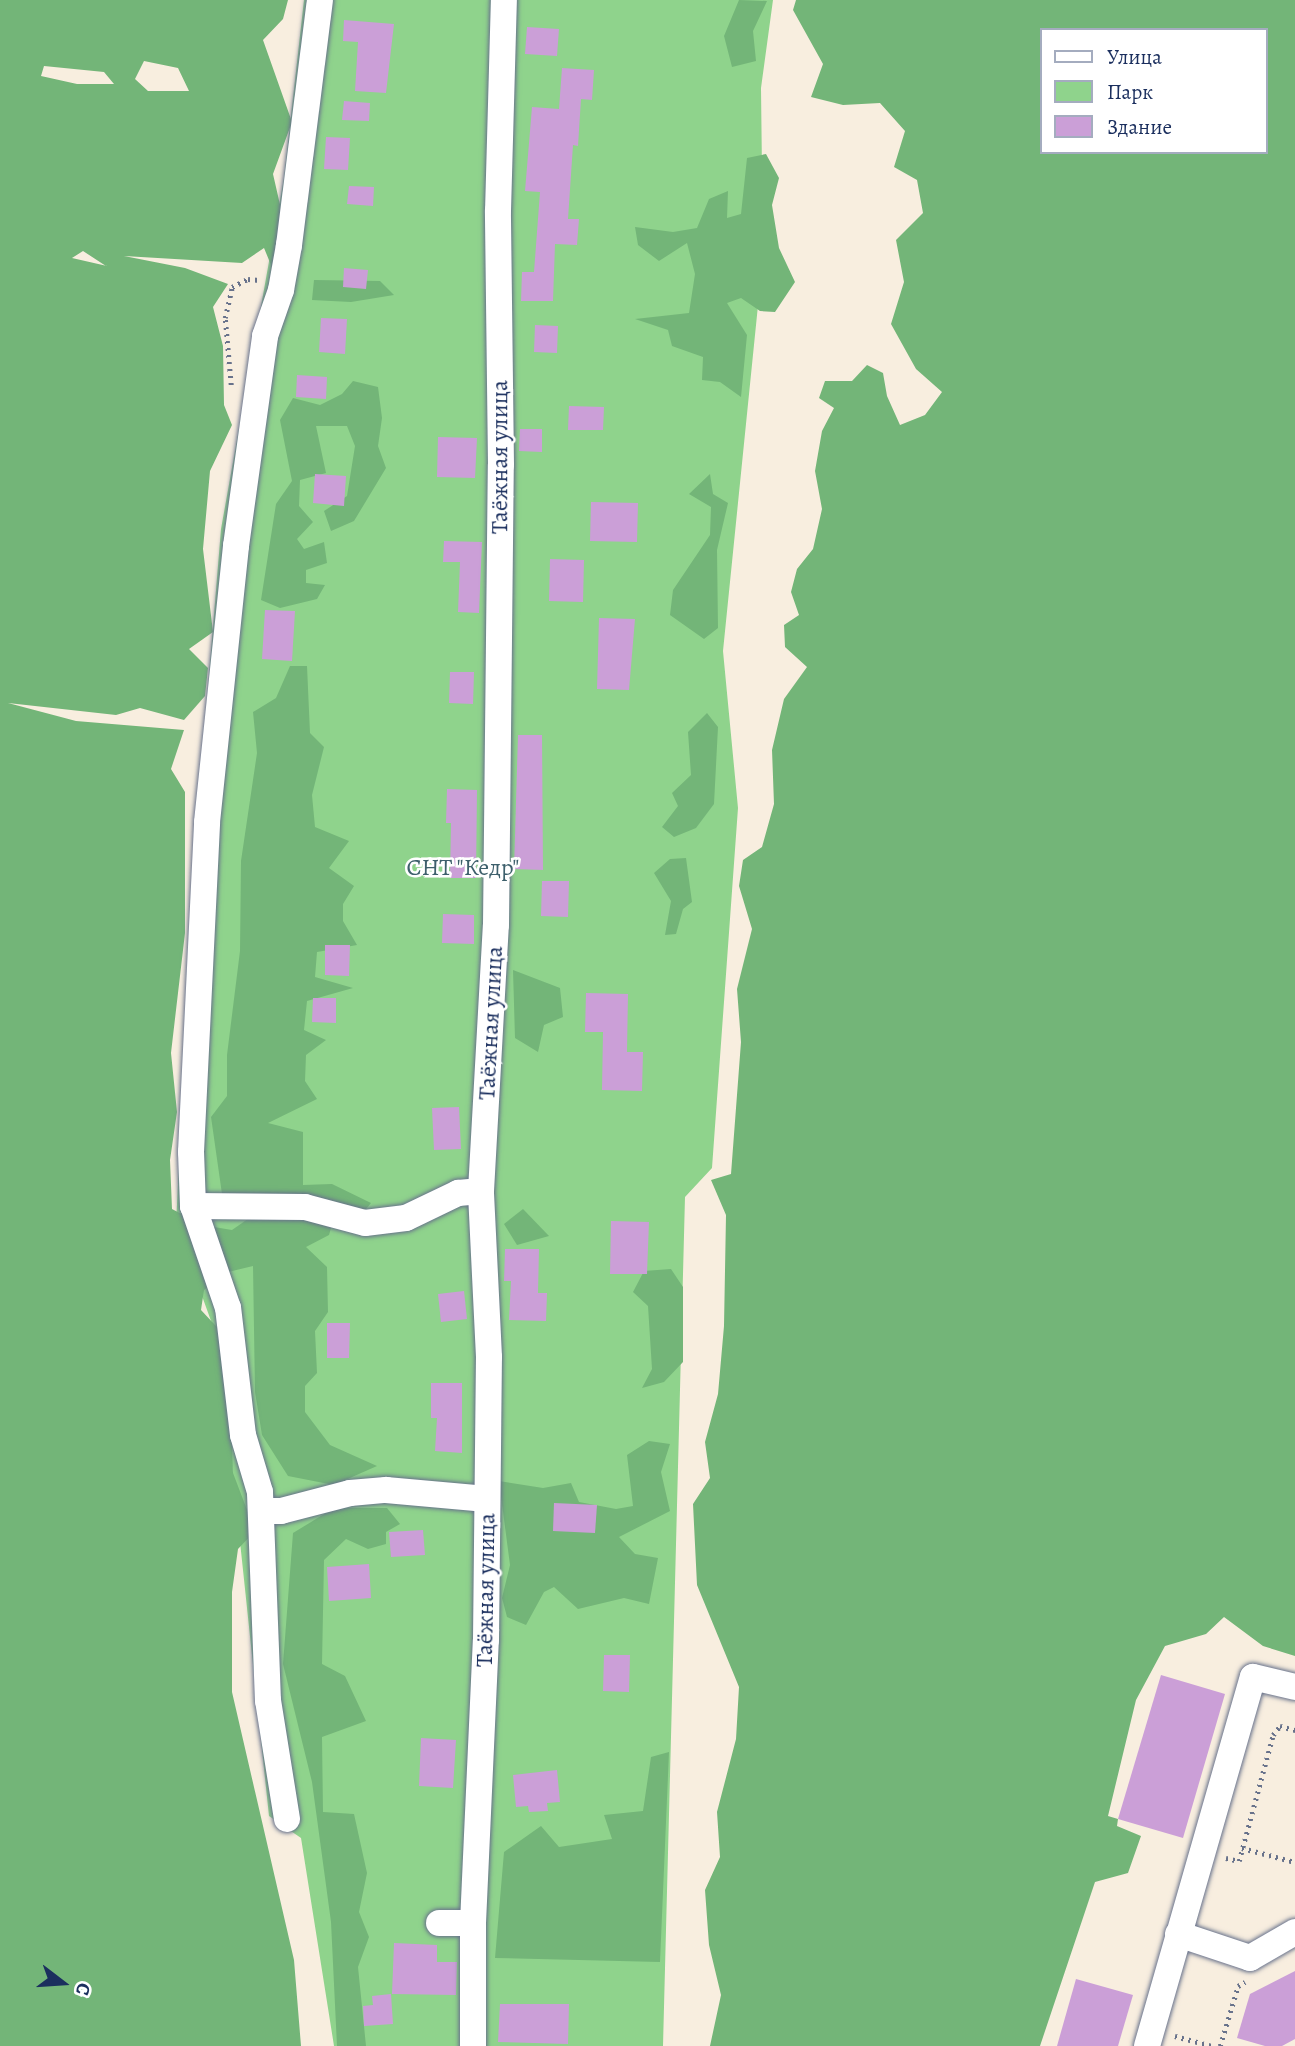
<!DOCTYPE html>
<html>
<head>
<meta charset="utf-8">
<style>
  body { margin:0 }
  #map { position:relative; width:1295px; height:2046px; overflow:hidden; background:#f8eedf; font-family:Alegreya,serif }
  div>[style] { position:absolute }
  .green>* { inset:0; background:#8fd38c }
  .forest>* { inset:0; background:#73b578 }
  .building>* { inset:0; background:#cb9fd7 }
  .path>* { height:4.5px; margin-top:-2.25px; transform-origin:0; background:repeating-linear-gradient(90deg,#68728b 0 2px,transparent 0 7px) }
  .roads { filter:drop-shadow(0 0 2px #68728b) drop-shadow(0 0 2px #68728b) }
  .minor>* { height:26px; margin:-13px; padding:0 13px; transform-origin:13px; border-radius:13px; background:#fff }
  span { translate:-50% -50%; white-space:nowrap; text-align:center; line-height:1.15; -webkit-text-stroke:5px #fff; paint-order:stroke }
  .street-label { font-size:24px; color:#1b2f5e }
  .park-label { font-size:24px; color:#3e606c }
  .legend { position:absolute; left:1040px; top:28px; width:228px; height:126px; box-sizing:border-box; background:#fff; border:2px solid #a4acbf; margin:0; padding:9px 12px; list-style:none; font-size:21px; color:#1b2f5e }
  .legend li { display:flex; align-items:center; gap:14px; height:35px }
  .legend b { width:35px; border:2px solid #a4acbf }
  .north { position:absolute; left:28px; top:1948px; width:70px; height:70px; -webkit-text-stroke:5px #fff; paint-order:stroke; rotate:107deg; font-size:19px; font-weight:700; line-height:28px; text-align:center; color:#1b2f5e }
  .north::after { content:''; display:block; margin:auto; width:24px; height:32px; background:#1b2f5e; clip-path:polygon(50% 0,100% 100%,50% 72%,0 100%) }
</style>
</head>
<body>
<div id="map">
  <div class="green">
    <i style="clip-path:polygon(304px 0,773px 0,761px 88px,763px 256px,723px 651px,738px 808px,712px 1168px,685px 1197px,663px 2046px,334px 2046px,301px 1838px,269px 1816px,219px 1343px,176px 1224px,195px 847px,221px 529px,284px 178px)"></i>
  </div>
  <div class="forest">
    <i style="clip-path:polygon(evenodd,0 0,288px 0,283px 19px,263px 40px,292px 122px,273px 174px,281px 209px,276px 277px,264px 248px,242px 263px,124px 256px,185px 268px,228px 284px,213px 307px,223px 346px,224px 405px,232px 425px,210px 471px,203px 549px,213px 632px,189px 649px,208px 668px,205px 696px,184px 720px,140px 708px,116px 715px,8px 703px,76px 721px,184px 730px,171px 769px,185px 792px,185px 933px,171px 1053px,177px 1112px,170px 1160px,172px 1209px,202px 1225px,232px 1230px,255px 1214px,334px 1217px,329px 1235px,306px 1247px,327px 1267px,328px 1312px,315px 1331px,317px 1373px,305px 1386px,305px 1412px,330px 1445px,377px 1466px,334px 1485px,288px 1476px,262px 1435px,255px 1392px,253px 1266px,228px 1272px,204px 1290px,201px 1310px,228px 1339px,233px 1473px,255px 1531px,238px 1549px,232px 1592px,232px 1692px,294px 1960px,301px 2046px,0 2046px,0 0,144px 61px,178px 68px,189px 91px,148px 91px,135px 79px,144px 61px,0 0,44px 66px,104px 72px,114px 84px,77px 84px,41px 76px,44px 66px,0 0,83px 251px,106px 266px,107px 266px,72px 258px,83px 251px)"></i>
    <i style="clip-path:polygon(739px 0,767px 1px,753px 31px,756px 61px,732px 67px,724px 36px)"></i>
    <i style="clip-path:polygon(evenodd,796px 0,1295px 0,1295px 1656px,1263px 1646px,1224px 1617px,1206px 1634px,1165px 1646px,1136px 1700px,1108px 1816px,1118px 1819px,1117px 1826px,1141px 1836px,1128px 1873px,1095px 1882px,1040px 2046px,710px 2046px,721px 1995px,709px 1945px,705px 1890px,720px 1857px,717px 1812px,736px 1739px,739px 1687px,697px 1585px,693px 1504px,710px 1478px,705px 1442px,718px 1394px,724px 1326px,726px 1215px,711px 1180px,731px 1174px,741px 1042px,737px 989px,752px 929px,739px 886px,743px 860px,762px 847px,774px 804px,772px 750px,784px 699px,807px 667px,785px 647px,784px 625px,799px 615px,791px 592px,797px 569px,813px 549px,822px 509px,815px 471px,822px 431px,834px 408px,819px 398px,825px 381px,852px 381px,867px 365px,883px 373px,887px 396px,900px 425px,925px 415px,942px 392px,916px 369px,891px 324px,904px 282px,896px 240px,923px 213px,917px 180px,894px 167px,905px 131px,880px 103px,843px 105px,811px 97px,823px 64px,793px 10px,796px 0,1041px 30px,1265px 30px,1265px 152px,1041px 152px,1041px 30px)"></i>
    <i style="clip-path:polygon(766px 154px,779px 178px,772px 205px,779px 248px,795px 282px,775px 312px,760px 311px,741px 298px,727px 303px,747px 335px,741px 397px,720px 382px,702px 380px,703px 357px,672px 346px,668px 330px,635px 319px,689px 313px,695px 274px,687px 243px,659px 261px,638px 245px,635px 227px,673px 232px,697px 228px,709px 199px,728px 191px,727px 218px,741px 214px,747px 158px)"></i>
    <i style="clip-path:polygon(314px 280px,380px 281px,394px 295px,351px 302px,312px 300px)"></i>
    <i style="clip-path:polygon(353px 381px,378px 387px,382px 418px,378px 446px,386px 468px,354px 521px,331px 531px,324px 511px,347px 496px,355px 446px,347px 426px,316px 426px,326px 473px,300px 480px,299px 506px,313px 522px,297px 539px,304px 549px,324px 542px,327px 563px,306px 570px,306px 583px,325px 585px,317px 599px,280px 608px,261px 600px,276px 504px,292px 481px,280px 420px,293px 398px,320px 405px,342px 394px)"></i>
    <i style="clip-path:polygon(710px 474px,713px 494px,728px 503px,717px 550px,718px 628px,704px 639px,670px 615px,673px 590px,710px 535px,711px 507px,689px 494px)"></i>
    <i style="clip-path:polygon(290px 666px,307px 666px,310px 733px,324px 747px,312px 795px,315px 827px,349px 841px,329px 868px,354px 886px,343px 904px,343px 921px,357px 945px,317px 952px,315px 977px,353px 988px,307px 1001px,304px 1030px,326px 1040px,306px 1055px,305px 1081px,317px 1099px,268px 1123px,303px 1132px,303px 1185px,332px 1184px,371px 1203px,361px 1215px,222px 1194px,211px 1117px,227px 1096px,227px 1055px,240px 951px,241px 861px,257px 753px,253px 712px,276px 698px)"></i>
    <i style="clip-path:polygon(707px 713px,718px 727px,714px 804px,696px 828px,674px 837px,662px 827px,678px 806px,672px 793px,691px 775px,688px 732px)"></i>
    <i style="clip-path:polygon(686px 858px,692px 902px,683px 909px,676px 934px,665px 935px,671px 901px,654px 873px,670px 859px)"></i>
    <i style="clip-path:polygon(513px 970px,560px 988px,563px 1017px,544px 1025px,538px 1052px,515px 1038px)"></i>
    <i style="clip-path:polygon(523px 1209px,549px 1236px,517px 1245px,504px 1224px)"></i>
    <i style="clip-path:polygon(671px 1269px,683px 1287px,683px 1362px,664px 1382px,642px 1388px,652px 1369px,648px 1306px,633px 1292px,644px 1271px)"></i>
    <i style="clip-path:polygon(649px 1441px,670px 1444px,661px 1472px,670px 1511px,619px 1537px,635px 1554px,658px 1558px,649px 1604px,624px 1598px,578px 1609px,554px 1587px,544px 1592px,526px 1625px,507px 1617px,502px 1598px,510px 1565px,499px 1481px,543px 1488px,571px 1483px,579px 1502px,616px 1509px,633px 1506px,627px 1455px)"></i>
    <i style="clip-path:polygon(334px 1508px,387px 1508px,400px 1524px,386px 1532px,386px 1544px,368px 1549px,346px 1539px,324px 1560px,322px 1664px,345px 1676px,366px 1721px,322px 1737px,323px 1812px,354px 1814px,367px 1873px,359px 1912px,369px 1937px,358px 1967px,366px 2046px,337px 2046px,331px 1922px,312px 1782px,283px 1664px,293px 1533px)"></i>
    <i style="clip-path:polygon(669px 1752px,660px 1962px,495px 1958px,504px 1852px,541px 1826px,559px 1847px,612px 1839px,604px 1815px,643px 1811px,651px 1757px)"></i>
  </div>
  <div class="building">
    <i style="clip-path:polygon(344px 20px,394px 24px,386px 93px,355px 91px,358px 42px,343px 41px)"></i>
    <i style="clip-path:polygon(527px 27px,559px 29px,557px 56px,525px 54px)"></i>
    <i style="clip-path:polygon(562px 68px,594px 70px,592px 100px,581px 99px,578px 146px,573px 145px,568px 219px,579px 219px,577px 245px,555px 244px,553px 301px,521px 301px,522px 272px,534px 272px,540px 192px,525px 191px,532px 107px,559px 109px)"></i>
    <i style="clip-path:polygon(344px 101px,370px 103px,369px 121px,342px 120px)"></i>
    <i style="clip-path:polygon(326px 137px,350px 138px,348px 170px,324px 169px)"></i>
    <i style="clip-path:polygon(349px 186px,374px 187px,373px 206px,347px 204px)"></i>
    <i style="clip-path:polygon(344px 268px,368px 270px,366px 289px,343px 287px)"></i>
    <i style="clip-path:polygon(321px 318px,347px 319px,345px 354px,319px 352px)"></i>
    <i style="clip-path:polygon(535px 325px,558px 326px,557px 353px,534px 352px)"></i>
    <i style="clip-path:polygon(297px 375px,327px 377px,326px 399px,296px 397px)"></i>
    <i style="clip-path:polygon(569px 406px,604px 407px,603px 430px,568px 430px)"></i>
    <i style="clip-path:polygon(520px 429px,542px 429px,542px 452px,519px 451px)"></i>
    <i style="clip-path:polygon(438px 437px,477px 438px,475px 478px,437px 477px)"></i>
    <i style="clip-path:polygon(315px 474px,346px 476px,344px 506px,313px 503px)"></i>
    <i style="clip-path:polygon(591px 502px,638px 503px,637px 542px,590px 541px)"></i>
    <i style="clip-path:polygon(444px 541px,482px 542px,479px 613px,458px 612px,460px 562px,443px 562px)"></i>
    <i style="clip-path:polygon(550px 559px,584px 560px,583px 602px,549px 601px)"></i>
    <i style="clip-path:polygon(265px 610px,295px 611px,292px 661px,262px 659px)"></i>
    <i style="clip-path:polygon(599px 618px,635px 619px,629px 690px,597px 689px)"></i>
    <i style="clip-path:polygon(450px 672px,474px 672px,473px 704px,449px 703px)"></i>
    <i style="clip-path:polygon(518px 735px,542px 735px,543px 870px,514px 869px)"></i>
    <i style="clip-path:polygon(447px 789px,477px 790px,476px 878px,450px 878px,451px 823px,446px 823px)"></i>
    <i style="clip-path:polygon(542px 881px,569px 881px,568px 917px,541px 916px)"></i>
    <i style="clip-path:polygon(443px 914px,474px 915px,474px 944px,442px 943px)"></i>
    <i style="clip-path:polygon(325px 945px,350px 945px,349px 976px,325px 975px)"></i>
    <i style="clip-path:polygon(586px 993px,628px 994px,627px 1052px,643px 1052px,642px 1091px,602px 1090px,603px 1032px,585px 1032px)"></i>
    <i style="clip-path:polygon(313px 998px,336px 998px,336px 1023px,312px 1022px)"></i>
    <i style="clip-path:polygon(459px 1107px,461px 1149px,434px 1150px,432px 1108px)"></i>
    <i style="clip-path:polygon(611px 1221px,649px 1222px,647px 1274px,610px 1274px)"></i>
    <i style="clip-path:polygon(505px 1249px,539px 1249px,538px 1293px,547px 1293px,546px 1321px,509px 1320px,511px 1281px,504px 1281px)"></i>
    <i style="clip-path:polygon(464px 1291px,467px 1319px,441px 1322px,438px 1294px)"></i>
    <i style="clip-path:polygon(327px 1323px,350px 1323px,349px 1358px,327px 1358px)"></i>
    <i style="clip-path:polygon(431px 1383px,462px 1383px,462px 1453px,435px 1451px,437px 1418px,431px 1418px)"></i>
    <i style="clip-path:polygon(554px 1503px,597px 1505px,595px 1533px,553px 1531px)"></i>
    <i style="clip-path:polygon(423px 1530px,425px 1555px,391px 1557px,389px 1532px)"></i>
    <i style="clip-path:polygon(369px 1564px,371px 1598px,329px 1601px,327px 1567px)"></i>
    <i style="clip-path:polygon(604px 1655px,630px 1655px,629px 1692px,603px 1691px)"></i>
    <i style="clip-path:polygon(1161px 1675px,1225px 1694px,1183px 1838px,1118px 1819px)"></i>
    <i style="clip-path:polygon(421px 1738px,456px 1740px,453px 1788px,419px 1786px)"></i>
    <i style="clip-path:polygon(557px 1770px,560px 1802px,547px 1803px,548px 1811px,529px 1812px,528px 1806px,516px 1807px,513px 1775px)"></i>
    <i style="clip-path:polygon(394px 1943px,437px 1945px,437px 1962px,457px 1962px,456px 1995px,392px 1994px)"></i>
    <i style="clip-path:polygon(1295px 1971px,1295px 2039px,1282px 2046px,1265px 2046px,1237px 2038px,1250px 1994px)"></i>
    <i style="clip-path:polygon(1076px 1979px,1133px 1995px,1118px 2046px,1057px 2046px)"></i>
    <i style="clip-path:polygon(391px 1994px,393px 2024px,364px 2026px,363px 2006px,373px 2005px,372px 1996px)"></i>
    <i style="clip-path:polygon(500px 2004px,569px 2004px,568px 2044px,498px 2042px)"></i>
  </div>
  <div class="path">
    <i style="left:231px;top:385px;width:67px;rotate:-95.1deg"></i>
    <i style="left:225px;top:318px;width:32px;rotate:-77deg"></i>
    <i style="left:232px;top:287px;width:18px;rotate:-27deg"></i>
    <i style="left:248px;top:279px;width:11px;rotate:5deg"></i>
    <i style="left:1242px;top:1848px;width:55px;rotate:14.8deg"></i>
    <i style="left:1226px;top:1858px;width:13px;rotate:13deg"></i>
    <i style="left:1239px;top:1861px;width:131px;rotate:-74.9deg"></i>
    <i style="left:1273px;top:1735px;width:11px;rotate:-52deg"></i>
    <i style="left:1280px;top:1726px;width:16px;rotate:15deg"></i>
    <i style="left:1175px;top:2036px;width:38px;rotate:15deg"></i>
    <i style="left:1220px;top:2046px;width:63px;rotate:-73.3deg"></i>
    <i style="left:1238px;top:1986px;width:8px;rotate:-30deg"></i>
  </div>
  <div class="roads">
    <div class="minor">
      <i style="left:193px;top:1206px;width:112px;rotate:0.5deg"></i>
      <i style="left:305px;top:1207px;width:62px;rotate:14.9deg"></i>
      <i style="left:365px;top:1223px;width:41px;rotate:-7deg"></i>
      <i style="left:406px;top:1218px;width:58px;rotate:-25.7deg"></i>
      <i style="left:458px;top:1193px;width:23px;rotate:-5deg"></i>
      <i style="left:261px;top:1511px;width:20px"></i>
      <i style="left:281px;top:1511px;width:71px;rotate:-14.6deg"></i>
      <i style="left:350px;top:1493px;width:36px;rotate:-5deg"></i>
      <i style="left:386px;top:1490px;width:101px;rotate:5.1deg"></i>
      <i style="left:287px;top:1819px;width:120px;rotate:-99.1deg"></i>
      <i style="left:268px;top:1701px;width:209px;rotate:-92.2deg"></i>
      <i style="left:260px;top:1492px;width:59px;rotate:-106.6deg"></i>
      <i style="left:243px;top:1435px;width:128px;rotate:-96.7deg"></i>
      <i style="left:228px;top:1308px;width:108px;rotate:-108.9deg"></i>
      <i style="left:193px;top:1206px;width:54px;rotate:-92.1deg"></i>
      <i style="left:191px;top:1152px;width:330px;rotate:-87.2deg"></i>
      <i style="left:207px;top:822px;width:278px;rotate:-84deg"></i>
      <i style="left:236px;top:546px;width:212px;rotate:-82.1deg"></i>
      <i style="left:265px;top:336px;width:49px;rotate:-70.8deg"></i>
      <i style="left:281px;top:290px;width:46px;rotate:-79.9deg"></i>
      <i style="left:289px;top:245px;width:247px;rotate:-82.8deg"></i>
      <i style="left:439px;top:1923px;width:34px"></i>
      <i style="left:1178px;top:1934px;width:76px;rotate:18.4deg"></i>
      <i style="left:1250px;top:1958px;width:52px;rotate:-30deg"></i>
      <i style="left:473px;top:2046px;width:123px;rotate:-90deg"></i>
      <i style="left:473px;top:1923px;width:283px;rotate:-87.4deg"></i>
      <i style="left:486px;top:1640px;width:283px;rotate:-89.4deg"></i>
      <i style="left:489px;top:1357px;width:166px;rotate:-92.8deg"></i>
      <i style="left:481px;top:1191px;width:266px;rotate:-86.8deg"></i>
      <i style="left:496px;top:925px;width:460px;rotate:-89.4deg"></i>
      <i style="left:501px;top:465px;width:254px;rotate:-90.7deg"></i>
      <i style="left:498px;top:211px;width:211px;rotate:-88.4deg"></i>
      <i style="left:1147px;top:2046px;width:384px;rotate:-74deg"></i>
      <i style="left:1253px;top:1677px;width:43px;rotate:13.4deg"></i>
    </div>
  </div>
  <div class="street-label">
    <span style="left:500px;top:457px;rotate:-90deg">Таёжная улица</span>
    <span style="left:491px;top:1023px;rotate:-87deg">Таёжная улица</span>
    <span style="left:486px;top:1590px;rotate:-89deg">Таёжная улица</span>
  </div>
  <div class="park-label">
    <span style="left:463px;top:868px">СНТ "Кедр"</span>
  </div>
  <ul class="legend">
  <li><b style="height:9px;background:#fff"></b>Улица</li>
  <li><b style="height:19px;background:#8fd38c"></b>Парк</li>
  <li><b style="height:19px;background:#cb9fd7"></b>Здание</li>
  </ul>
  <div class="north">С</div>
</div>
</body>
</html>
